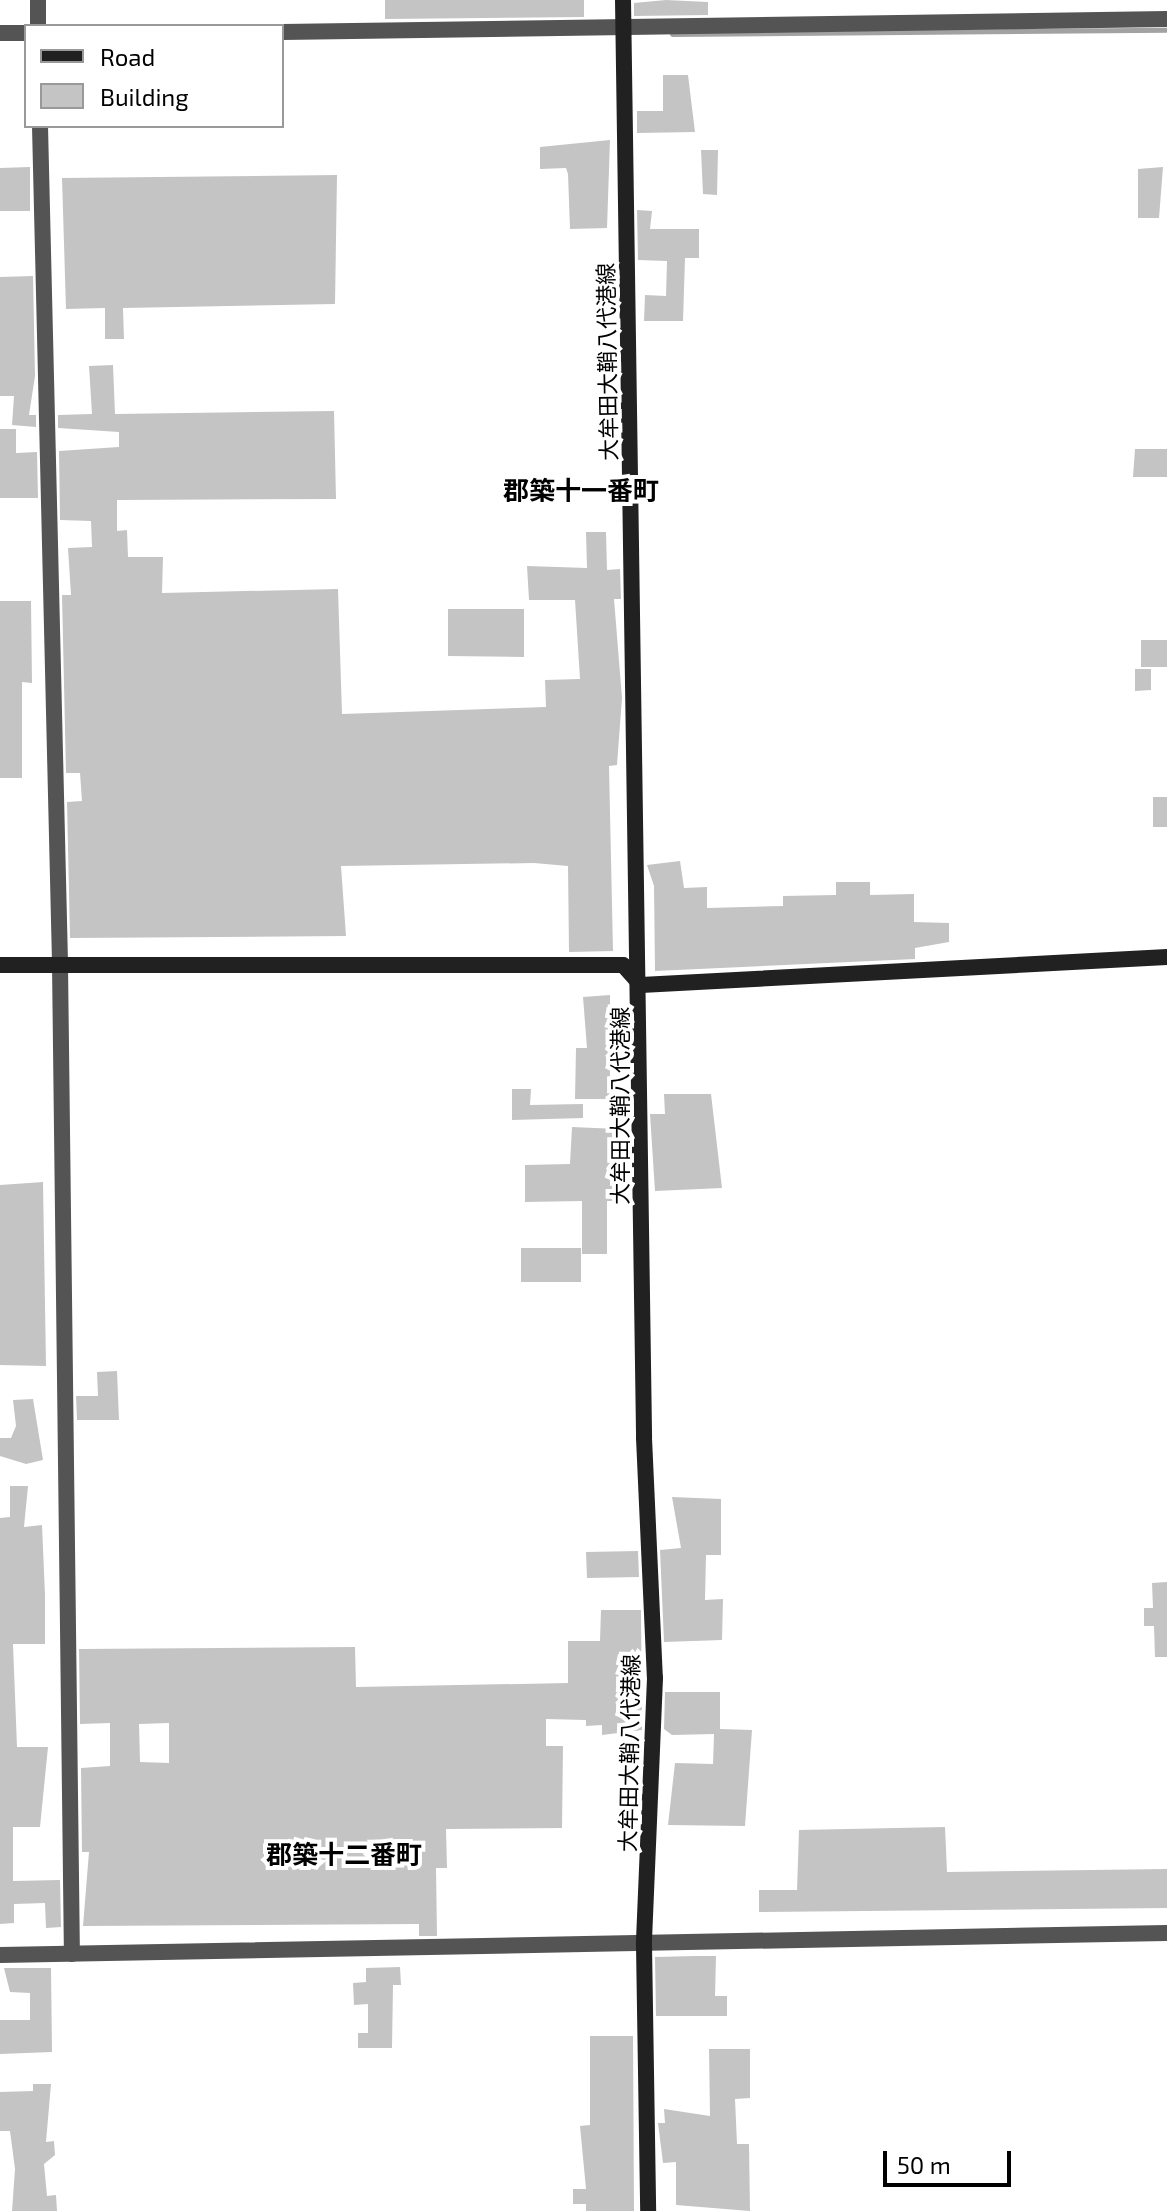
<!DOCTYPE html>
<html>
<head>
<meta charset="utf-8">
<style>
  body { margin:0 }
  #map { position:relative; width:1167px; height:2211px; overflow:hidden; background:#fff; font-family:"Exo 2","Noto Sans JP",sans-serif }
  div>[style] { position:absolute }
  .stream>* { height:5px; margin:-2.5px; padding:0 2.5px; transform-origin:2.5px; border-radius:2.5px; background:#a2a2a2 }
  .building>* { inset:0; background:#c4c4c4 }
  .street>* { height:16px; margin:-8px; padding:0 8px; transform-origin:8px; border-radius:8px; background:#545454 }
  .secondary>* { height:16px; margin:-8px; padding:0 8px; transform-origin:8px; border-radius:8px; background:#212121 }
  span { translate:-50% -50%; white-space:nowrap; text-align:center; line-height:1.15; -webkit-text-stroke:8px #fff; paint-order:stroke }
  .street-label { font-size:22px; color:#000 }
  .quarter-label { font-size:26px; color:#000; font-weight:700 }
  .legend { position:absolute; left:24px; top:24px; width:260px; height:104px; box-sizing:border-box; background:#fff; border:2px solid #999; margin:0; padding:10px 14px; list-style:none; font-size:24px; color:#000 }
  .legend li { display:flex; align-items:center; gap:16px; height:40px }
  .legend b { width:40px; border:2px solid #999 }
  .scale { position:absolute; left:883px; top:2151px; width:128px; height:36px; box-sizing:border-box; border:4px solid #000; border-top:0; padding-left:10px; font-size:24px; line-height:28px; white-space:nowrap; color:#000; -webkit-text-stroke:6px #fff; paint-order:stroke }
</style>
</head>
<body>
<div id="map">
  <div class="stream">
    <i style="left:672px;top:34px;width:495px;rotate:-0.5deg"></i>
  </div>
  <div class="building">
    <i style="clip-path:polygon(385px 0,584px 0,584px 17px,385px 19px)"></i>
    <i style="clip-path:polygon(666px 0,708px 2px,708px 15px,634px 16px,634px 3px)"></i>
    <i style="clip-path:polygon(663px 75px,688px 75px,695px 132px,637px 133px,637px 111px,663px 111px)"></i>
    <i style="clip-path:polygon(610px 140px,607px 228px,570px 229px,568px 174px,566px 168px,540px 169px,540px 147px)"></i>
    <i style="clip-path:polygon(701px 150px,718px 150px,717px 195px,703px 194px)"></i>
    <i style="clip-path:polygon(30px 167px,30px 211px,0 211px,0 168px)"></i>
    <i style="clip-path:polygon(1163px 167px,1159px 218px,1138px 218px,1138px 169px)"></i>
    <i style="clip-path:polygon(337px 175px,335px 304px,123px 308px,124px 339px,105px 339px,105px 308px,66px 309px,62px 178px)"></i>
    <i style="clip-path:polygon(637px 210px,652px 211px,650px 229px,699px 229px,699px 258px,685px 258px,683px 321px,644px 321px,645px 295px,666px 296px,667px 261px,638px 260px)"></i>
    <i style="clip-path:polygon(33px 276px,35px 376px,29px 415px,36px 415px,36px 427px,12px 425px,14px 396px,0 396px,0 277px)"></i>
    <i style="clip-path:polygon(113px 365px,115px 414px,334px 411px,336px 499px,117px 500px,117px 531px,127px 530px,128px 557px,163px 557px,162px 593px,338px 589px,342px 714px,546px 707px,545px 680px,580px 679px,575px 600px,529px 600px,527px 566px,587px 568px,586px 532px,606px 532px,607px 570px,620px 569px,621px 599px,614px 599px,622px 698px,617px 765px,609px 766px,613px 951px,569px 952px,568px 866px,534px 863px,341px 866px,346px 936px,70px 938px,67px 802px,82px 801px,80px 773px,66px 773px,62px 595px,71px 595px,68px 548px,92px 547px,91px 521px,60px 520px,59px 451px,119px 447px,119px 432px,58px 428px,58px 415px,92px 414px,89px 366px)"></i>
    <i style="clip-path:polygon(0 429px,16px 429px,16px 453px,37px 452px,38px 498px,0 498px)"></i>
    <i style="clip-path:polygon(1135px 449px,1167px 449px,1167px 477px,1133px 477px)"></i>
    <i style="clip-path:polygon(0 601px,31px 601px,32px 683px,22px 682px,22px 778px,0 778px)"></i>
    <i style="clip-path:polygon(448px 609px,524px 609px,524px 657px,448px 656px)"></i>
    <i style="clip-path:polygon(1141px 640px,1167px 640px,1167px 667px,1141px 667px)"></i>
    <i style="clip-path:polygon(1135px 669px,1151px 669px,1151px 690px,1135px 691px)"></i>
    <i style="clip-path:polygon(1153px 797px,1167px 797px,1167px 827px,1153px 827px)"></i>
    <i style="clip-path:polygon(680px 861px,684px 888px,707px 887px,707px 908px,783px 906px,783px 896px,836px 895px,836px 882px,870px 882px,870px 895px,914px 894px,914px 922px,949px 923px,949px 942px,915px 948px,915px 959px,655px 971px,654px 886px,647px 865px)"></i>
    <i style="clip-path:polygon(610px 995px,610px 1099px,575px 1099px,576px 1048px,587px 1048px,583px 997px)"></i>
    <i style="clip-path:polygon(512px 1089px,531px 1089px,530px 1105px,583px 1104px,583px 1118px,512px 1120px)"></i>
    <i style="clip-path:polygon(664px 1094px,711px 1094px,722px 1188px,655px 1191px,650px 1114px,665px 1114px)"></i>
    <i style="clip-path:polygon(572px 1127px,618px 1129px,621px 1201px,607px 1201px,607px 1254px,582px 1254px,582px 1201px,525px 1202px,525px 1165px,570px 1164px)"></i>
    <i style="clip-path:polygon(43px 1182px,46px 1366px,0 1365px,0 1185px)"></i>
    <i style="clip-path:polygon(521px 1248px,581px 1248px,581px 1282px,521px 1282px)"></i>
    <i style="clip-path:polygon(117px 1371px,119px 1420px,77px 1420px,76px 1396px,98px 1396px,97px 1372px)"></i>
    <i style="clip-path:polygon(33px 1399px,43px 1460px,26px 1464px,0 1456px,0 1438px,11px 1438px,16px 1426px,13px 1400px)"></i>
    <i style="clip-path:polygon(10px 1486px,28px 1486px,24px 1527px,42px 1525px,45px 1595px,45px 1644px,13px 1644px,17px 1747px,48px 1747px,40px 1827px,13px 1827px,13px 1881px,60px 1880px,61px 1927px,46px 1928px,45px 1903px,14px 1904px,14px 1923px,0 1924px,0 1518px,10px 1517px)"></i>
    <i style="clip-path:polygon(672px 1497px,721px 1499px,721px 1555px,706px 1555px,705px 1600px,723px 1599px,722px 1640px,664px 1642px,660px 1550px,681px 1548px)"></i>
    <i style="clip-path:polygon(638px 1551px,639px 1577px,587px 1578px,586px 1552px)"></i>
    <i style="clip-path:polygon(1167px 1582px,1167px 1657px,1155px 1657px,1154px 1626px,1144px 1626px,1144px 1608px,1153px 1608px,1152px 1583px)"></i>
    <i style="clip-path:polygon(evenodd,601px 1610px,641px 1610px,642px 1730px,602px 1735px,602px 1725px,586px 1726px,586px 1720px,546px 1719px,546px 1746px,563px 1746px,562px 1828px,446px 1829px,447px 1868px,436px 1868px,437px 1936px,419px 1936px,419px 1924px,83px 1926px,89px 1852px,82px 1852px,81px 1768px,110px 1766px,110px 1723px,80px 1724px,79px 1649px,355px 1647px,356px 1687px,568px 1683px,568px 1641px,600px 1641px,601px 1610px,169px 1723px,169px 1763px,140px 1762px,139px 1724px,169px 1723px)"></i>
    <i style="clip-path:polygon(665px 1692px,720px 1692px,720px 1729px,752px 1730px,745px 1826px,668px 1825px,675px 1763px,713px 1764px,714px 1734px,672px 1735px,664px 1729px)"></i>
    <i style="clip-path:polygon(945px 1827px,947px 1872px,1167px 1869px,1167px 1908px,759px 1912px,759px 1890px,797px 1890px,799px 1830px)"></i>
    <i style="clip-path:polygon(696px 1956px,716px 1956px,715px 1996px,727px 1996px,727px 2016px,656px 2016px,655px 1957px)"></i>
    <i style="clip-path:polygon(400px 1967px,401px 1985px,393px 1985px,392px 2048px,358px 2048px,358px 2033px,368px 2033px,368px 2004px,354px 2005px,353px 1983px,366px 1982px,366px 1968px)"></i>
    <i style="clip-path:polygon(4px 1968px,51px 1968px,52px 2052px,0 2054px,0 2020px,30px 2020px,30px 1993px,10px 1992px)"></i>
    <i style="clip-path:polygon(590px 2036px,633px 2036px,634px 2211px,586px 2211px,586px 2204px,573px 2204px,573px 2189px,586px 2189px,580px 2126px,590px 2125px)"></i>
    <i style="clip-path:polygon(709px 2049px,750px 2049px,750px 2098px,735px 2099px,737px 2144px,749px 2144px,750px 2211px,676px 2205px,676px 2162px,663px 2163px,658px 2123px,665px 2123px,664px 2109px,710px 2116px)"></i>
    <i style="clip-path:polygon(33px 2084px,51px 2084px,46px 2142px,54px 2141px,55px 2155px,44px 2164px,47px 2196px,56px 2195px,57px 2211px,12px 2211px,15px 2169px,10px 2131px,0 2131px,0 2092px,33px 2091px)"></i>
  </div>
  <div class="street">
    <i style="left:38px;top:0;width:26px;rotate:90deg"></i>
    <i style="left:282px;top:32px;width:885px;rotate:-0.84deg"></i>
    <i style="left:0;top:33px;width:26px"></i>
    <i style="left:40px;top:126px;width:838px;rotate:88.63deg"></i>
    <i style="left:60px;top:964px;width:990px;rotate:89.31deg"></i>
    <i style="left:0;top:1955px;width:1167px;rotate:-1.08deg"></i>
  </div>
  <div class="secondary">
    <i style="left:623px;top:0;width:1438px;rotate:89.16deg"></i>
    <i style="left:644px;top:1438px;width:240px;rotate:87.4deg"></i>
    <i style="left:655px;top:1678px;width:267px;rotate:92.4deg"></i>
    <i style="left:644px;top:1945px;width:266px;rotate:89.1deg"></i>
    <i style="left:0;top:965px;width:623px"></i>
    <i style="left:623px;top:965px;width:27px;rotate:48deg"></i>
    <i style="left:641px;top:985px;width:527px;rotate:-3.05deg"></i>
  </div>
  <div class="street-label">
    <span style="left:607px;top:362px;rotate:-91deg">大牟田大鞘八代港線</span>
    <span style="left:620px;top:1106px;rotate:-90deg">大牟田大鞘八代港線</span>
    <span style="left:629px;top:1753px;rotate:-89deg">大牟田大鞘八代港線</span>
  </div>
  <div class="quarter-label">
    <span style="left:581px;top:490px">郡築十一番町</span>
    <span style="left:344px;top:1854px">郡築十二番町</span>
  </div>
  <ul class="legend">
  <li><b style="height:10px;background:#212121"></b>Road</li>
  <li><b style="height:22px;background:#c4c4c4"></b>Building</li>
  </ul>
  <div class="scale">50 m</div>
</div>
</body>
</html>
